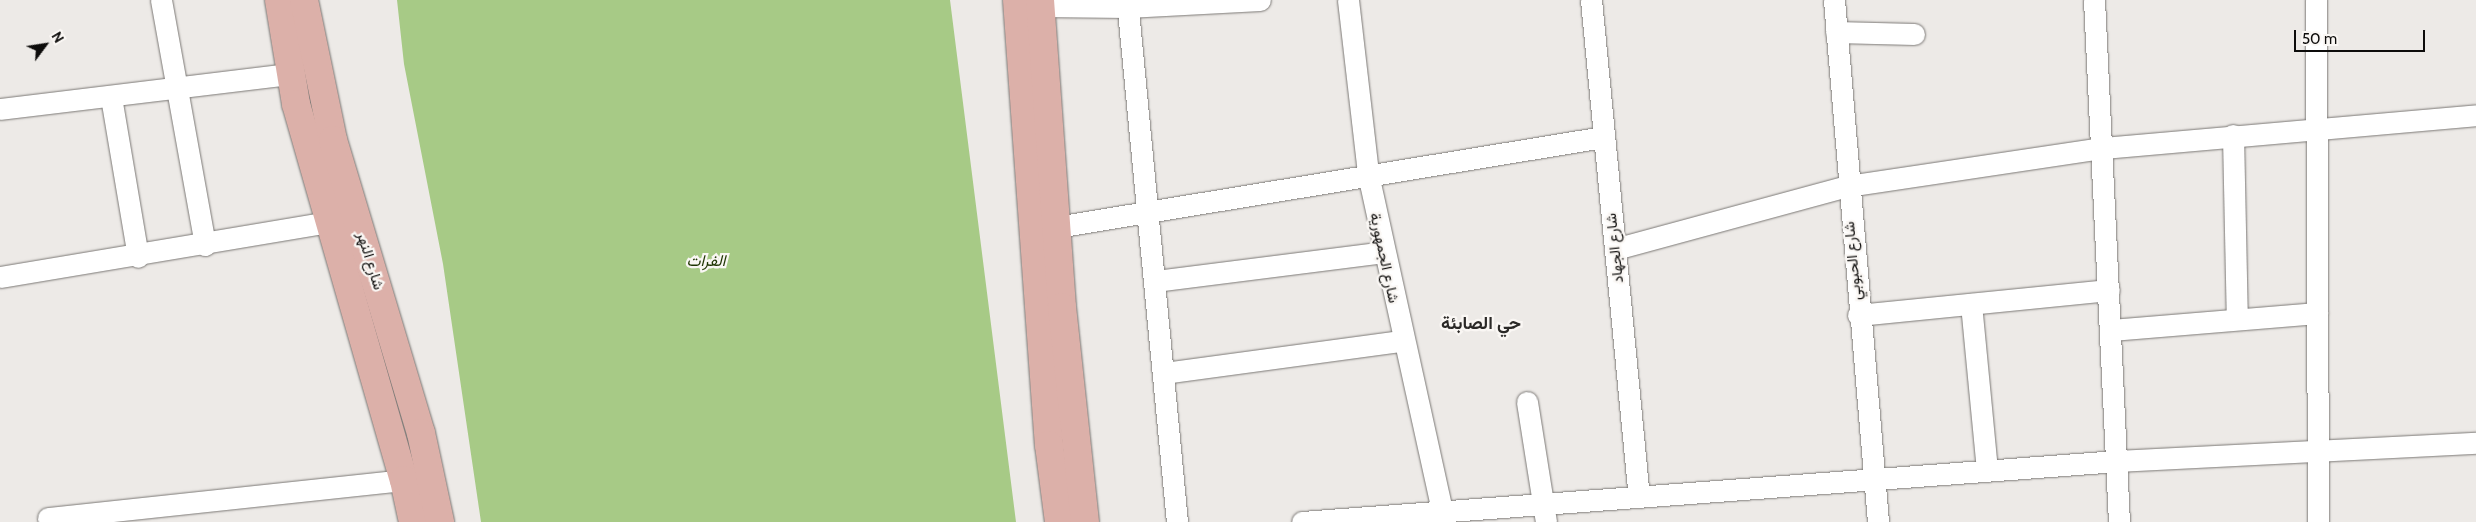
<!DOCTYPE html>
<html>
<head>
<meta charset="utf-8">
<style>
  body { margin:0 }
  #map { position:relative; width:2476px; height:522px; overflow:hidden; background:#edeae7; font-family:Cabin,Vazirmatn,sans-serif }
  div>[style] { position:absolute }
  .water>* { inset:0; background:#a7ca86 }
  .roads { filter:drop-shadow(0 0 1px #7b7875) drop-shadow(0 0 1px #7b7875) }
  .minor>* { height:21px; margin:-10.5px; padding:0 10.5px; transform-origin:10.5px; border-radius:10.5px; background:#fff }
  .major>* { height:28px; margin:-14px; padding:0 14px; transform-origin:14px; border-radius:14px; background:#dcb0a9 }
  span { translate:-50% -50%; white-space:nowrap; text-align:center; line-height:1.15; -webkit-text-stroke:4.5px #faf7f4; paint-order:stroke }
  .street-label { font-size:15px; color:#0d0c0b }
  .water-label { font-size:16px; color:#1f3503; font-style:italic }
  .quarter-label { font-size:18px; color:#2b2927; font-weight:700 }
  .north { position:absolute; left:20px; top:20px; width:50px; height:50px; -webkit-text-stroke:4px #faf7f4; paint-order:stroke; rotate:59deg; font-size:14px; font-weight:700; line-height:20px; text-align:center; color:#0d0c0b }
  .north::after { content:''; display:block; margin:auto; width:18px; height:22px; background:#0d0c0b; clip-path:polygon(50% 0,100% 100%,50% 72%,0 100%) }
  .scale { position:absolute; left:2294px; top:30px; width:131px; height:22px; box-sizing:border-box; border:2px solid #0d0c0b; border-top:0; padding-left:6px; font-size:15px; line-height:18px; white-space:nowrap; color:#0d0c0b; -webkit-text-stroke:4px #faf7f4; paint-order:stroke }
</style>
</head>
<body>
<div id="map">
  <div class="water">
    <i style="clip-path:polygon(397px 0,950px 0,1016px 522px,481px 522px,443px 264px,404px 64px)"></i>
  </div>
  <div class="roads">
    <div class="minor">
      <i style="left:161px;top:0;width:249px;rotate:79.8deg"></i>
      <i style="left:1127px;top:0;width:524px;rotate:84.53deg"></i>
      <i style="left:1348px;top:0;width:175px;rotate:83.4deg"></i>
      <i style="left:1368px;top:174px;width:345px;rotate:77.6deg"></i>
      <i style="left:1591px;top:0;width:499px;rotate:84.5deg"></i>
      <i style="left:1834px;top:0;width:524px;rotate:85.18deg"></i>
      <i style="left:2094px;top:0;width:523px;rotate:87.26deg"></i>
      <i style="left:2316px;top:0;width:522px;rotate:89.78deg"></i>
      <i style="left:1040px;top:6px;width:87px;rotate:0.7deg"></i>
      <i style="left:1127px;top:7px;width:133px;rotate:-3deg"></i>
      <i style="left:1836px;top:32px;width:78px;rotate:1.5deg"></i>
      <i style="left:111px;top:97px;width:162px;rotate:80.4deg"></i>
      <i style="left:0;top:109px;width:291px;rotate:-6.9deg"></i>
      <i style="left:2233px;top:135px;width:184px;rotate:88.8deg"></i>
      <i style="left:1056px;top:227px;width:554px;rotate:-9.34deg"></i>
      <i style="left:1615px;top:249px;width:240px;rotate:-15.2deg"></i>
      <i style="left:1847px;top:186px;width:258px;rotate:-8.5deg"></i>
      <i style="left:2102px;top:148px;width:375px;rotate:-5deg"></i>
      <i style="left:0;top:277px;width:334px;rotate:-9.5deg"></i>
      <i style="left:1155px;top:281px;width:230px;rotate:-7.2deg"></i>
      <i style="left:1971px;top:304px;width:167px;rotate:84.5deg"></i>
      <i style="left:1858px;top:315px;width:252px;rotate:-5.7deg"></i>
      <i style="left:2111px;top:330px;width:207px;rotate:-4.7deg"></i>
      <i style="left:1164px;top:373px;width:240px;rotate:-7.7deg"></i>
      <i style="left:1527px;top:402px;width:121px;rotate:81deg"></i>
      <i style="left:48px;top:518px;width:358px;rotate:-6.1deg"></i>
      <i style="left:1302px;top:522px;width:817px;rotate:-4.28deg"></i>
      <i style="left:2117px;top:461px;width:359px;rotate:-2.9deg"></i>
    </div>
    <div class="major">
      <i style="left:279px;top:0;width:105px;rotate:80.7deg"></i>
      <i style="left:296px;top:104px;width:391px;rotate:74deg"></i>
      <i style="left:404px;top:480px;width:43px;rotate:77.9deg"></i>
      <i style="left:304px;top:0;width:143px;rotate:78.3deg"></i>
      <i style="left:333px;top:140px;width:306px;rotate:73.3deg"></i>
      <i style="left:421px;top:433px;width:91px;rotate:77.9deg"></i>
      <i style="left:1017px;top:0;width:446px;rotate:85.9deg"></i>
      <i style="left:1049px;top:445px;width:78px;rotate:82.6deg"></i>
      <i style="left:1040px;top:0;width:308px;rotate:85.9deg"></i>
      <i style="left:1062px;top:307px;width:216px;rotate:83.9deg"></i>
    </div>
  </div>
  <div class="street-label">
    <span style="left:1615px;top:248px;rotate:-96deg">شارع الجهاد</span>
    <span style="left:1384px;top:258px;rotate:78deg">شارع الجمهورية</span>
    <span style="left:370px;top:261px;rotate:73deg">شارع النهر</span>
    <span style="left:1853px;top:261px;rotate:-95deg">شارع الحبوبي</span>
  </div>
  <div class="water-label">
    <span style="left:706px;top:261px">الفرات</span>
  </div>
  <div class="quarter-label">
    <span style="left:1481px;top:323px">حي الصابئة</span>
  </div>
  <div class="north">N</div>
  <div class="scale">50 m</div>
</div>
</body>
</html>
